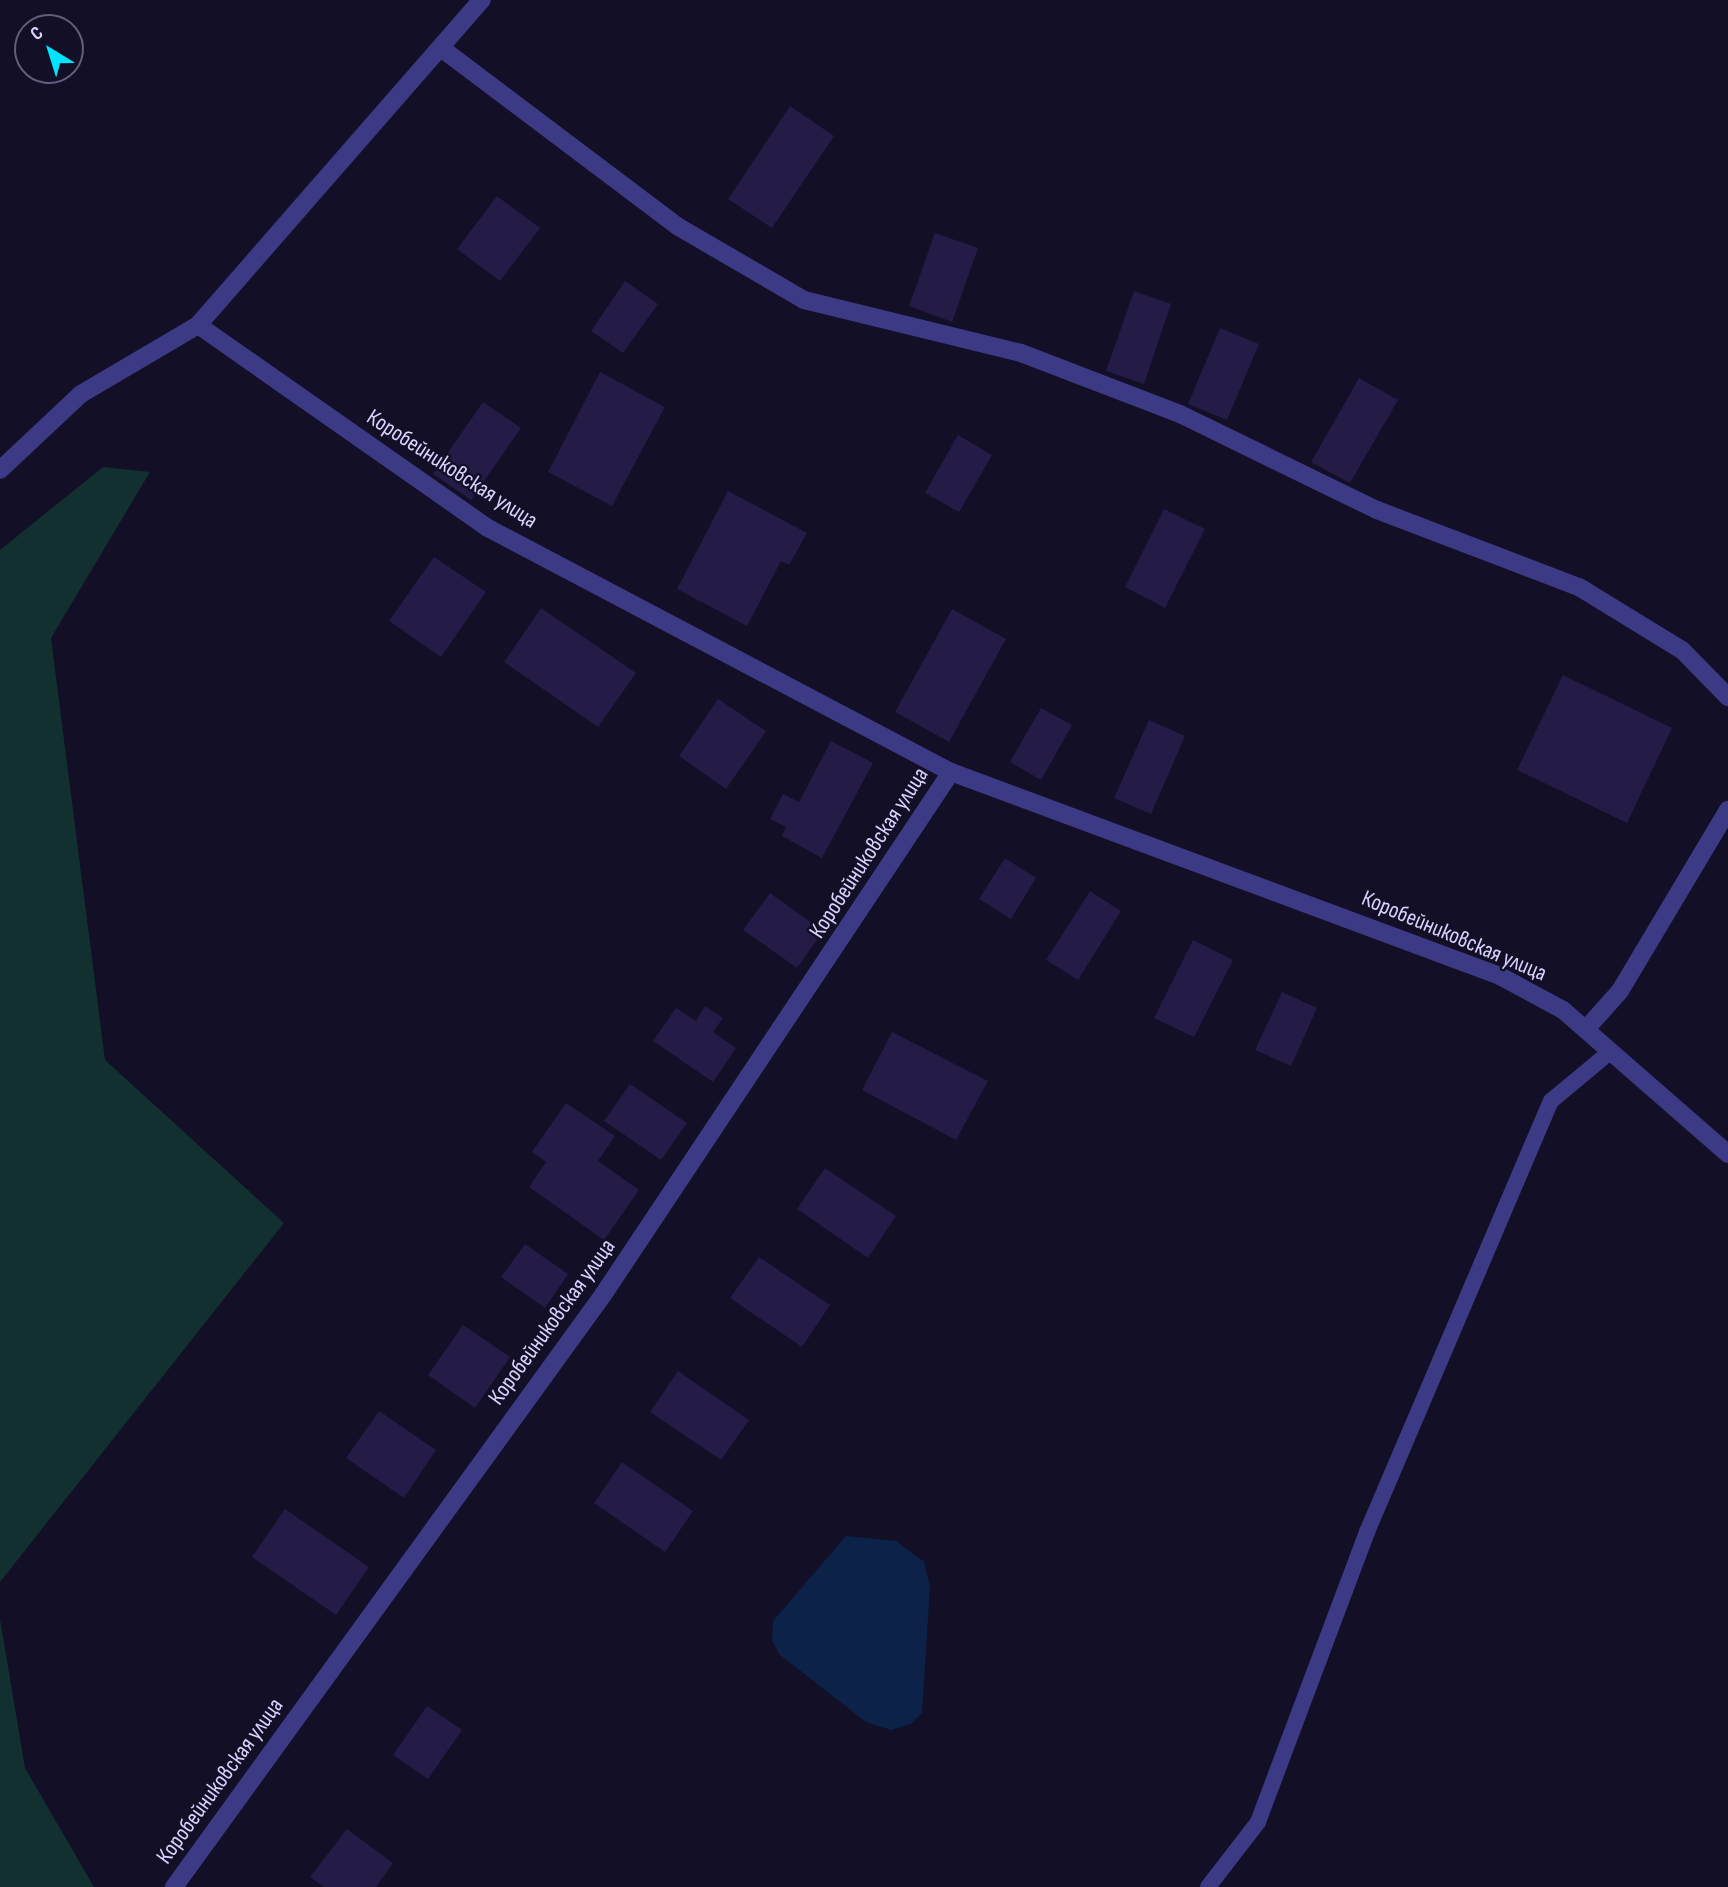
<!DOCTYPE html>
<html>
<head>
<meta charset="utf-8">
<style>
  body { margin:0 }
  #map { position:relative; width:1728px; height:1887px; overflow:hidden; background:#130f26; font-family:"Sofia Sans Condensed",sans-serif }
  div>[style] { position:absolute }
  .green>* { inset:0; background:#12302f }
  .water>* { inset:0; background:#0c2248 }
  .building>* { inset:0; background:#241b47 }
  .service>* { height:16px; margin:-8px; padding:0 8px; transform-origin:8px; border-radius:8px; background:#3d3a85 }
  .minor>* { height:18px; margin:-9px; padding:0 9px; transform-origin:9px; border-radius:9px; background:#3d3a85 }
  span { translate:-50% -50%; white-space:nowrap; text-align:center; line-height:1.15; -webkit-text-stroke:5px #130f26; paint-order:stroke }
  .street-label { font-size:23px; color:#d9d4ff }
  .north { position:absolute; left:14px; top:14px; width:70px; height:70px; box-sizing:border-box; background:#130f26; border:2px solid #625e7d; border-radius:50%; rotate:322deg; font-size:19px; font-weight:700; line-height:28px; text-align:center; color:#d9d4ff }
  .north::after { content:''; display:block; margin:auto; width:24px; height:32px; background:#00e5ff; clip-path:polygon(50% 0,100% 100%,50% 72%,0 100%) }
</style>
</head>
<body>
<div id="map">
  <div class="green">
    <i style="clip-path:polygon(103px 467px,150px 472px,51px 638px,105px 1060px,284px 1223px,0 1582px,0 550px)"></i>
    <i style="clip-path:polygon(0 1619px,25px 1768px,94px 1887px,0 1887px)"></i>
  </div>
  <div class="water">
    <i style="clip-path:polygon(846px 1536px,896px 1541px,924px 1562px,930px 1587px,922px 1713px,911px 1724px,891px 1730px,866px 1722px,779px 1654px,772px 1640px,773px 1621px)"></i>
  </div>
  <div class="building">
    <i style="clip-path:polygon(790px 106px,834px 136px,772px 228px,728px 199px)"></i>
    <i style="clip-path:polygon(497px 196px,540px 228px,500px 281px,457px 249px)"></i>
    <i style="clip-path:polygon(935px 233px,978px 248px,952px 322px,909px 306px)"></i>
    <i style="clip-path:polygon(625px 281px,658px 304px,623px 353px,591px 331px)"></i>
    <i style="clip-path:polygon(1134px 291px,1171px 304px,1144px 384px,1106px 371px)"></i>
    <i style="clip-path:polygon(1220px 328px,1259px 344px,1227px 420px,1188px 404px)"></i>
    <i style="clip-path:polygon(600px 372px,665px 407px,612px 506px,548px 472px)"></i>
    <i style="clip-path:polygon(1359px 378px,1398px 400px,1350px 483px,1311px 462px)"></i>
    <i style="clip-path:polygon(483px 402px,521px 428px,471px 500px,433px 474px)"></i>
    <i style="clip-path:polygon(958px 435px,992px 455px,959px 512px,925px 493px)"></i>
    <i style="clip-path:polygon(728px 491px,807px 533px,789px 565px,781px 561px,747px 626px,677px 589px)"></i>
    <i style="clip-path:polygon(1164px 509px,1205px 529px,1165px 608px,1125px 587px)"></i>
    <i style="clip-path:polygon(434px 557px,486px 592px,441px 657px,389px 621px)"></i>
    <i style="clip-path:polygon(541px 608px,636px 673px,598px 727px,504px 662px)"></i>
    <i style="clip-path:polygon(952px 609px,1006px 639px,949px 742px,895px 712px)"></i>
    <i style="clip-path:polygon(1563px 675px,1672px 728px,1627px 823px,1517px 770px)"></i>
    <i style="clip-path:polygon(718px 699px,766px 731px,726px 789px,679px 756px)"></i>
    <i style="clip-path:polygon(1041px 708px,1072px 725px,1041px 780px,1010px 762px)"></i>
    <i style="clip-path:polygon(1149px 720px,1185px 736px,1151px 814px,1114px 798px)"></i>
    <i style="clip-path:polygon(831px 741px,873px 763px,822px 858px,782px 836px,786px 827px,770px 819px,783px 794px,799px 802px)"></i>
    <i style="clip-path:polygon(1005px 858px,1036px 878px,1011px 919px,979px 899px)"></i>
    <i style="clip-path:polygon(1090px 891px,1121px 911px,1078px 980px,1046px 960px)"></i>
    <i style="clip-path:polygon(770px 893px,823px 931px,797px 968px,743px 930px)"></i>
    <i style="clip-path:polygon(1193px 940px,1233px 960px,1194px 1037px,1154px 1018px)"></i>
    <i style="clip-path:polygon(1282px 992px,1317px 1008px,1291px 1066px,1255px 1050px)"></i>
    <i style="clip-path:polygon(705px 1006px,723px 1018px,713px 1032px,736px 1048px,713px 1082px,653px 1041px,676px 1008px,696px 1021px)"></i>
    <i style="clip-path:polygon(892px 1032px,988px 1081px,956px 1140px,862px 1090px)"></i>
    <i style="clip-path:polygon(630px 1084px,687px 1123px,661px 1160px,604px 1121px)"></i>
    <i style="clip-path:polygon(566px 1103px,615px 1136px,598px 1161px,639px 1190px,604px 1240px,529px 1187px,546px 1162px,532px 1152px)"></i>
    <i style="clip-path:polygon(825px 1168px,896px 1216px,868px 1258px,797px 1209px)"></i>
    <i style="clip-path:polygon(525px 1244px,568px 1274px,545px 1308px,501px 1277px)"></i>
    <i style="clip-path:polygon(759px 1257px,830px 1305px,802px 1347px,730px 1298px)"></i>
    <i style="clip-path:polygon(463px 1325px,510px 1357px,475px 1408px,428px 1375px)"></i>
    <i style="clip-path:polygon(678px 1371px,749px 1420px,721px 1460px,650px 1412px)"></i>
    <i style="clip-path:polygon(379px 1411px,436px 1450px,404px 1498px,346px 1458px)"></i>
    <i style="clip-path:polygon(622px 1462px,693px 1511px,665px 1552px,594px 1503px)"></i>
    <i style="clip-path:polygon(285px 1509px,369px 1567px,336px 1615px,252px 1557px)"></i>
    <i style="clip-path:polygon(427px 1706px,462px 1730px,428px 1779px,393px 1755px)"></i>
    <i style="clip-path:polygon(347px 1829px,393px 1863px,376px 1887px,324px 1887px,310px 1877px)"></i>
  </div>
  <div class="service">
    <i style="left:1208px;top:1887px;width:82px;rotate:-52.4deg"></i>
    <i style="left:1258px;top:1822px;width:310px;rotate:-69.4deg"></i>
    <i style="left:1367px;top:1532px;width:469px;rotate:-66.9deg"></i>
    <i style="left:1551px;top:1101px;width:78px;rotate:-39.8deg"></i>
  </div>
  <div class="minor">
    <i style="left:441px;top:48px;width:296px;rotate:37deg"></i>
    <i style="left:677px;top:226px;width:147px;rotate:30.2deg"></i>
    <i style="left:804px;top:300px;width:223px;rotate:13.7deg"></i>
    <i style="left:1021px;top:353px;width:170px;rotate:21deg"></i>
    <i style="left:1180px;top:414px;width:219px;rotate:26deg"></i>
    <i style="left:1377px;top:510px;width:216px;rotate:20.9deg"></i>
    <i style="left:1579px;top:587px;width:121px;rotate:31.5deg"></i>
    <i style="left:1682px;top:650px;width:66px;rotate:45.6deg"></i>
    <i style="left:198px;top:325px;width:354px;rotate:35deg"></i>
    <i style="left:488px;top:528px;width:523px;rotate:27.79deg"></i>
    <i style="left:951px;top:772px;width:586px;rotate:20.38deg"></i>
    <i style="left:1500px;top:976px;width:72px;rotate:28.4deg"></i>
    <i style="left:1563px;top:1010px;width:219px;rotate:41.1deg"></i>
    <i style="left:0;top:470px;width:111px;rotate:-43.2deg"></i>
    <i style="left:81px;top:394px;width:136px;rotate:-30.5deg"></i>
    <i style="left:198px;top:325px;width:432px;rotate:-48.9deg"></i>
    <i style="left:1586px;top:1029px;width:51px;rotate:-48.2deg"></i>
    <i style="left:1620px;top:991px;width:211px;rotate:-59.2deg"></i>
    <i style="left:174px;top:1887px;width:731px;rotate:-54.07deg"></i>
    <i style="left:603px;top:1295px;width:628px;rotate:-56.36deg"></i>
  </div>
  <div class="street-label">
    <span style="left:452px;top:469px;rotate:33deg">Коробейниковская улица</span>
    <span style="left:869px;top:853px;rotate:-57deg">Коробейниковская улица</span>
    <span style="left:1454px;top:936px;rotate:23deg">Коробейниковская улица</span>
    <span style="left:552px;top:1322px;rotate:-54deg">Коробейниковская улица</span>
    <span style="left:220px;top:1781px;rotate:-54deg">Коробейниковская улица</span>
  </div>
  <div class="north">С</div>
</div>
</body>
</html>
